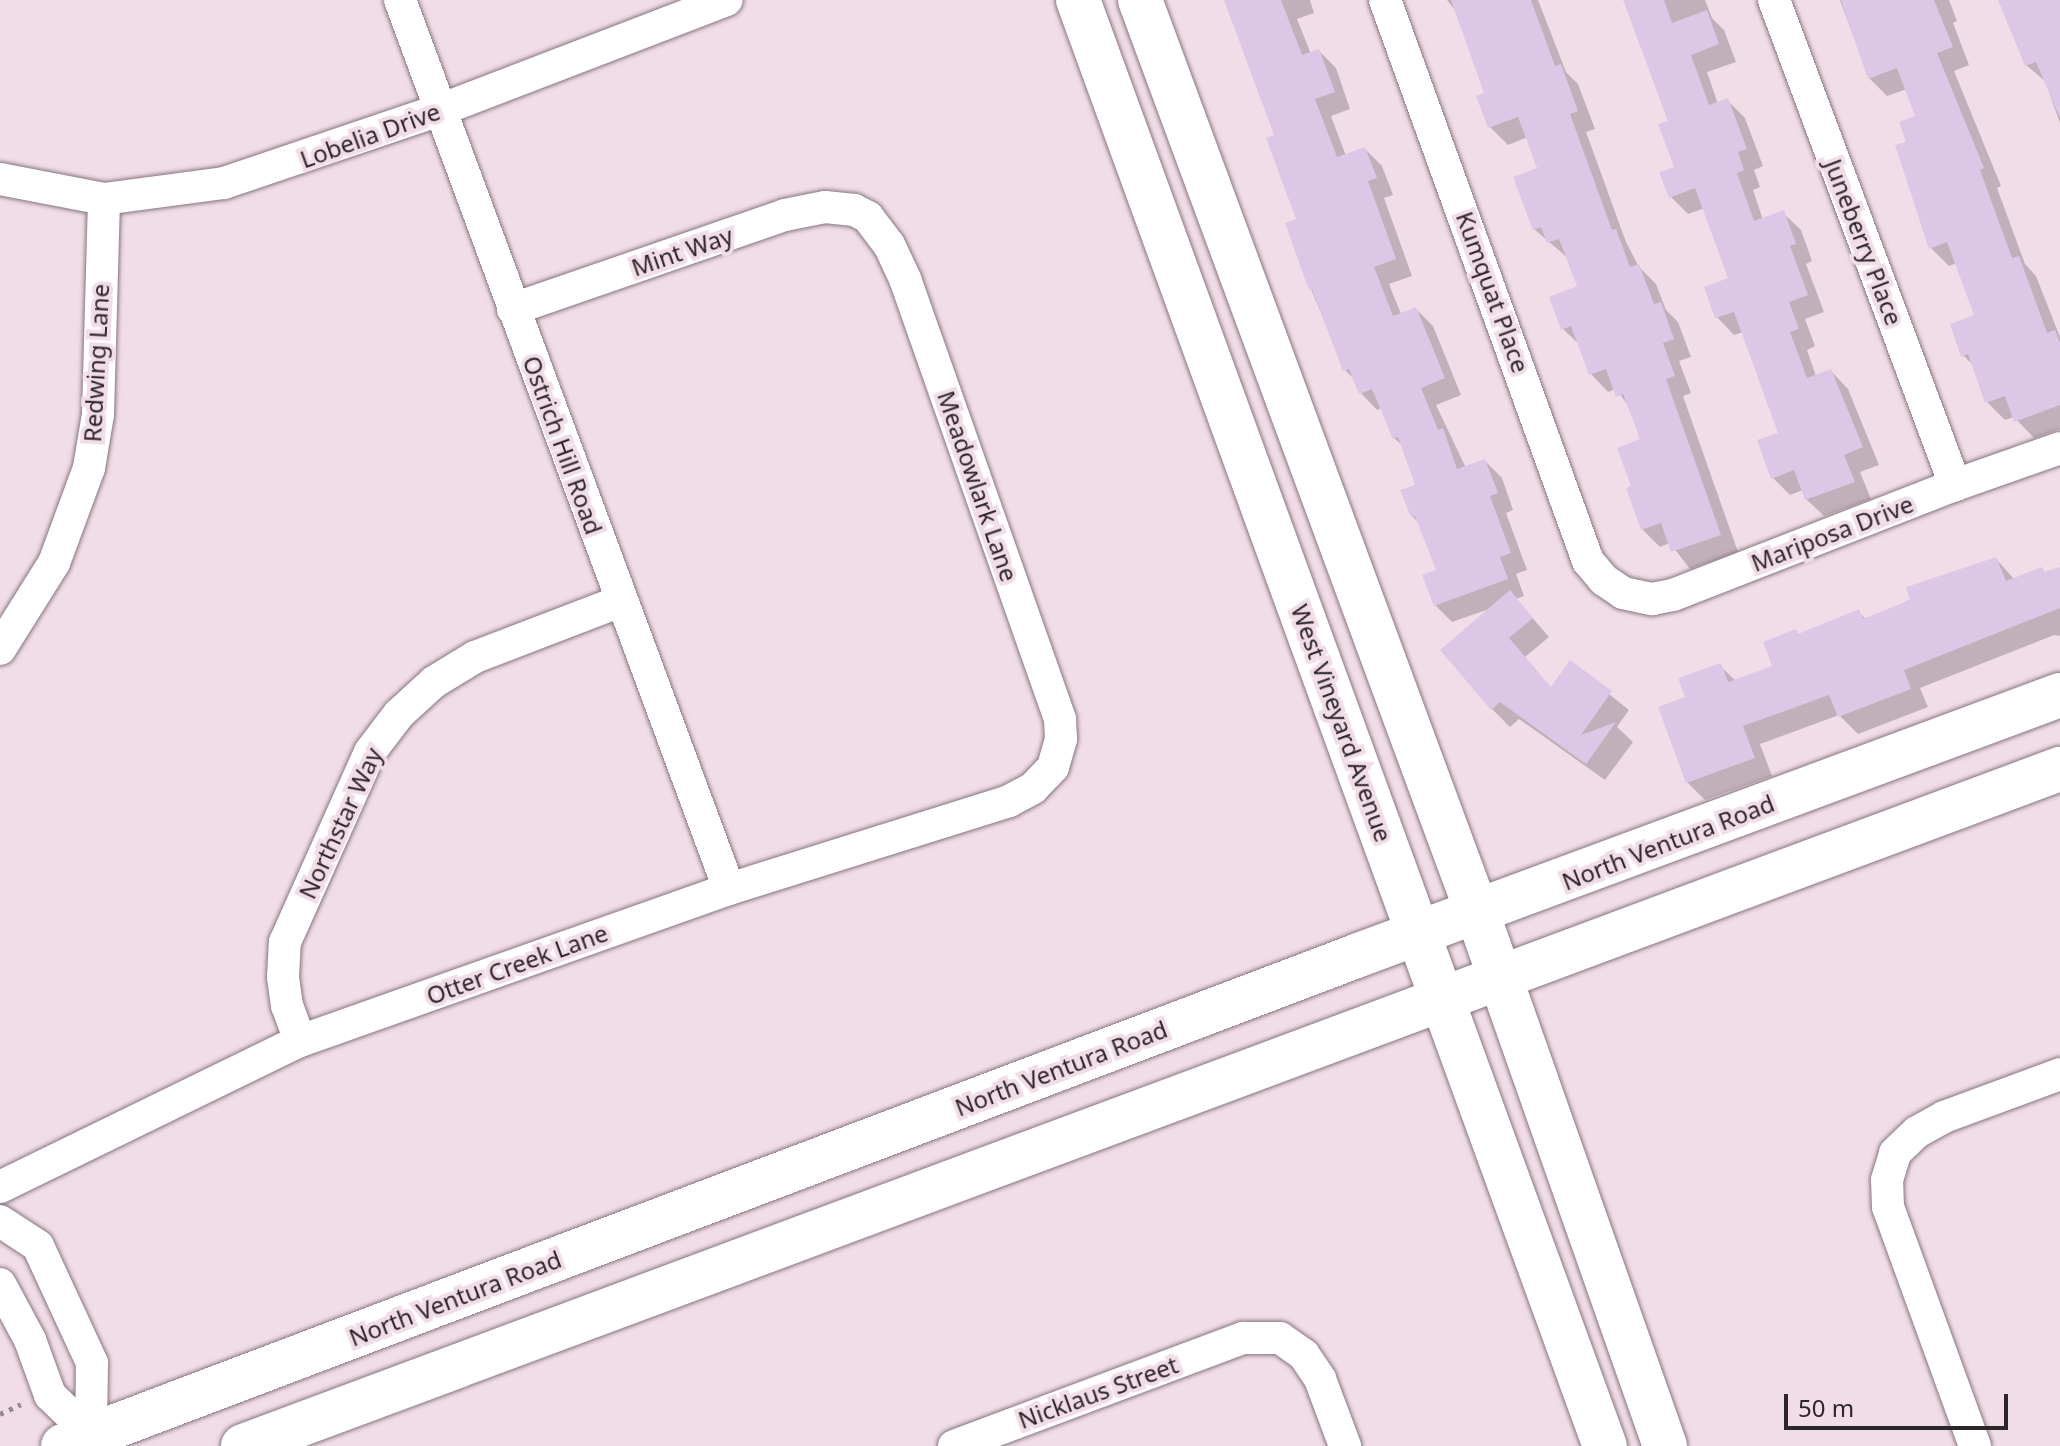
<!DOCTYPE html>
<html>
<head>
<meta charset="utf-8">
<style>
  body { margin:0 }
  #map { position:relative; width:2060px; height:1446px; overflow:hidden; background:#f1dde8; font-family:"Noto Sans",sans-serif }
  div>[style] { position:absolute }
  .shadow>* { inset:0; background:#0003 }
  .building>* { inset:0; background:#ddc7e6 }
  .path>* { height:5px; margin-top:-2.5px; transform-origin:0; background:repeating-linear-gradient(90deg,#96888f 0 4px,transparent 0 10px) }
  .roads { filter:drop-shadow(0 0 2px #87757e) drop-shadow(0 0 2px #87757e) }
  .minor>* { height:32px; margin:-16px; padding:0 16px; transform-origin:16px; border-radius:16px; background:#fff }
  .secondary>* { height:44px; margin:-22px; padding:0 22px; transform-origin:22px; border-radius:22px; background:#fff }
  span { translate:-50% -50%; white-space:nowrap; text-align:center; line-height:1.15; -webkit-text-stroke:8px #f1dde8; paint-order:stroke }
  .street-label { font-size:24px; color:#2d2629 }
  .scale { position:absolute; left:1784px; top:1394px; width:224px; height:36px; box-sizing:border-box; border:4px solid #2d2629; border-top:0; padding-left:10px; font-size:24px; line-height:28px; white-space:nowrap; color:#2d2629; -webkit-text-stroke:6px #f1dde8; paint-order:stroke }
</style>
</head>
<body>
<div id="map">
  <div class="shadow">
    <i style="clip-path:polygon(1226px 0,1310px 0,1314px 13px,1297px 19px,1311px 54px,1319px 51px,1336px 68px,1350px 109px,1331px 116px,1346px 156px,1365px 149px,1382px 166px,1393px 195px,1384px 198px,1412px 276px,1389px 284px,1401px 314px,1416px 309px,1433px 326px,1461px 395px,1436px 405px,1466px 468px,1485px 461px,1502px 478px,1513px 510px,1506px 513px,1527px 570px,1516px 574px,1524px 596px,1516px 599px,1549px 637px,1525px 657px,1552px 689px,1570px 663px,1629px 710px,1617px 727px,1633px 742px,1605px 780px,1519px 719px,1510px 727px,1492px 709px,1492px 608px,1452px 622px,1435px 605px,1438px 572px,1421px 525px,1412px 516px,1418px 486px,1404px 447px,1394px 438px,1382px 408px,1377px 410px,1361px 393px,1356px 381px,1345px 370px,1311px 289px,1298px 220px,1277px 136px)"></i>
    <i style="clip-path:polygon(1447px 0,1538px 0,1566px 72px,1578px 84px,1595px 129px,1586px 132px,1626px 242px,1639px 267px,1656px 284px,1666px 310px,1678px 322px,1691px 357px,1679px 361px,1691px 393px,1683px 396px,1738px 552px,1690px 569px,1670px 543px,1660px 547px,1642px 529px,1633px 487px,1642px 441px,1630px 408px,1616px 389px,1608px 392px,1591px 374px,1581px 346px,1563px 329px,1579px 288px,1569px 259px,1534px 229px,1540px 170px,1528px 137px,1508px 145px,1490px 127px,1479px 97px,1487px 94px,1459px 15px)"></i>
    <i style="clip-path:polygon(1625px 0,1705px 0,1712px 18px,1724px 30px,1736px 62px,1707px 72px,1718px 104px,1727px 100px,1745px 118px,1763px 166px,1754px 170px,1760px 187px,1753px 190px,1763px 220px,1783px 213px,1801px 230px,1812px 261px,1806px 264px,1824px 312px,1805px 319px,1815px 346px,1807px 350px,1816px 376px,1831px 371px,1848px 389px,1879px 465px,1860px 472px,1871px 499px,1824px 516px,1806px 499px,1803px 490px,1790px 495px,1773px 478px,1781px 434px,1743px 332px,1734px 335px,1717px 317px,1731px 279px,1705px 208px,1688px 214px,1671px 197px,1676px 168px,1670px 122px)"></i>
    <i style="clip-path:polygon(1840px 0,1949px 0,1957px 21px,1953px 23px,1969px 65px,1954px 71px,2001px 186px,1997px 188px,2025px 264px,2036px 276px,2060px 337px,2060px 429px,2034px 438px,2014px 417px,2005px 420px,1987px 402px,1974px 366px,1963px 355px,1977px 316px,1957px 263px,1949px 266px,1931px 248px,1909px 143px,1917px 117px,1907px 89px,1887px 96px,1869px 78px)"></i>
    <i style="clip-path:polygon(2000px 0,2060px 0,2060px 123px,2045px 81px,2026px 65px)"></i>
    <i style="clip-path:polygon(1996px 559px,2015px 580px,2042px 569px,2046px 574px,2060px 569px,2060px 636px,2054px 635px,1920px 688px,1928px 707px,1858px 734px,1839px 715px,1760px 744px,1772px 776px,1705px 800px,1687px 782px,1687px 698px,1720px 666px,1736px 681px,1774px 667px,1796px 632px,1800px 635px,1858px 612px,1867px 620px)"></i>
  </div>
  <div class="building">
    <i style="clip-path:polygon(1224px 0,1281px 0,1302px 55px,1319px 49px,1335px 92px,1315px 99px,1337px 157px,1365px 147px,1377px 178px,1368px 181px,1396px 259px,1374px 267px,1393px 316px,1416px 307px,1445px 378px,1421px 388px,1438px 430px,1443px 428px,1457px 469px,1485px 459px,1498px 493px,1490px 496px,1511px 553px,1500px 557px,1508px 579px,1434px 606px,1422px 575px,1436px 570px,1415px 516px,1411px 517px,1400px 490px,1415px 485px,1398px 437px,1393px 439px,1372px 389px,1359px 394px,1349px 369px,1343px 371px,1312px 289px,1309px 290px,1285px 223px,1296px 219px,1266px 138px,1274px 135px)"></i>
    <i style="clip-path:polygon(1451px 0,1531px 0,1555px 66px,1561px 64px,1578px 111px,1570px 114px,1612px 230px,1616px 229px,1630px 267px,1639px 264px,1654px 304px,1661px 302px,1674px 339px,1663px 343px,1675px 376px,1666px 379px,1721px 535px,1671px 552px,1661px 523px,1641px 530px,1626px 488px,1631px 486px,1617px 448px,1640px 439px,1623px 394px,1616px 397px,1606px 369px,1589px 375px,1571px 326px,1561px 330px,1549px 297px,1577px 286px,1559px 239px,1547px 243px,1541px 227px,1533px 230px,1513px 177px,1537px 168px,1518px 117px,1488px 128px,1476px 96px,1484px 93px)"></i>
    <i style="clip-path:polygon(1623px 0,1664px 0,1672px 23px,1707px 10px,1719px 44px,1691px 55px,1709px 105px,1728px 98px,1747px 149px,1738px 152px,1744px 170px,1737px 173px,1754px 221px,1784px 210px,1796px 244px,1790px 246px,1808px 295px,1789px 302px,1799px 329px,1790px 332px,1807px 378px,1831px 369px,1863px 447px,1844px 455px,1855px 482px,1805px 500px,1794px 470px,1771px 479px,1757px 440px,1778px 433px,1734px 312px,1715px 318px,1704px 287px,1728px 278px,1695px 188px,1669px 198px,1659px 172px,1674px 167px,1658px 124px,1668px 121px)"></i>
    <i style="clip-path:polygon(1841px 0,1934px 0,1953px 47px,1937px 53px,1984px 168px,1980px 170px,2012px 258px,2019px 256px,2047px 333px,2055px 330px,2060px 343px,2060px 405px,2014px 422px,2005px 396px,1985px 403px,1968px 354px,1961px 357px,1950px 324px,1974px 315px,1947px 242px,1929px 249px,1895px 145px,1906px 142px,1899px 122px,1915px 116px,1897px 68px,1868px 79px)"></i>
    <i style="clip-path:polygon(1998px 0,2060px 0,2060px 118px,2036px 62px,2025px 66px)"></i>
    <i style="clip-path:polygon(1996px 557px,2006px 581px,2042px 567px,2044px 572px,2060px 567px,2060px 608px,1904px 670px,1911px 689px,1838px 717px,1829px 695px,1743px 726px,1755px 758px,1686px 783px,1658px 707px,1685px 697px,1678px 678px,1721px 663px,1728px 682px,1772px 666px,1763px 642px,1796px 629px,1798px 634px,1859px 609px,1863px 619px,1910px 600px,1906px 587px)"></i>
    <i style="clip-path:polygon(1510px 590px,1533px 618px,1509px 638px,1551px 687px,1570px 660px,1612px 691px,1581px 735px,1616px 722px,1586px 764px,1500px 702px,1491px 710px,1440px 650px)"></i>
  </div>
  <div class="path">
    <i style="left:0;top:1414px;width:23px;rotate:-25deg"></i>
  </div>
  <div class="roads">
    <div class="minor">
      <i style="left:400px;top:0;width:948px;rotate:69.69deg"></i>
      <i style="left:1385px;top:0;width:597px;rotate:70.11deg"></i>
      <i style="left:1588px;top:561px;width:25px;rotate:50deg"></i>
      <i style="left:1604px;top:580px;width:23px;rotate:34deg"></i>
      <i style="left:1623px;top:593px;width:30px;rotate:12deg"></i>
      <i style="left:1652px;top:599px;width:21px;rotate:-11deg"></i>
      <i style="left:1673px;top:595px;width:303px;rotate:-21.3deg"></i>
      <i style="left:1955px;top:485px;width:111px;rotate:-19.4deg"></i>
      <i style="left:1774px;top:0;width:518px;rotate:69.53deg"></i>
      <i style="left:0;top:179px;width:106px;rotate:10.9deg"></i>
      <i style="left:104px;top:199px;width:121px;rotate:-7.6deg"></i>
      <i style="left:224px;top:183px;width:228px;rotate:-18.7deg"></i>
      <i style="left:440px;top:110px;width:307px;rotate:-21deg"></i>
      <i style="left:0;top:649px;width:102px;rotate:-57.9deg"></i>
      <i style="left:54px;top:563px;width:101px;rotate:-69.8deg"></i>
      <i style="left:89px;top:468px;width:55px;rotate:-80.5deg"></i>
      <i style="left:98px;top:414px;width:215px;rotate:-88.4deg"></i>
      <i style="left:300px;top:1041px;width:37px;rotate:-110deg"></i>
      <i style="left:287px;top:1006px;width:29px;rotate:-98deg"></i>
      <i style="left:283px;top:977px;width:35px;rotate:-87deg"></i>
      <i style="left:285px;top:942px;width:208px;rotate:-65.9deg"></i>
      <i style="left:370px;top:752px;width:48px;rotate:-52.7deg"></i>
      <i style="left:399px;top:714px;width:47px;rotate:-42.4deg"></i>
      <i style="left:434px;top:682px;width:48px;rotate:-31.4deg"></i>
      <i style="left:475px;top:657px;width:156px;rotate:-21deg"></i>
      <i style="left:0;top:1187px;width:334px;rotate:-26deg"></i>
      <i style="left:300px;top:1041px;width:455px;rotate:-19.5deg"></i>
      <i style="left:729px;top:889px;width:294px;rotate:-17.4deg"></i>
      <i style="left:1009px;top:801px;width:27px;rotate:-28deg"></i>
      <i style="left:1033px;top:788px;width:29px;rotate:-46deg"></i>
      <i style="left:1053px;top:767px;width:29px;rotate:-74deg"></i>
      <i style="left:1061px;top:739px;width:20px;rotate:-93deg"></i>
      <i style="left:1060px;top:719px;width:464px;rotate:-109.4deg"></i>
      <i style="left:906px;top:281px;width:40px;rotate:-115deg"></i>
      <i style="left:889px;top:245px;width:35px;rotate:-127deg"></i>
      <i style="left:868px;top:217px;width:16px;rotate:-153deg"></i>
      <i style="left:854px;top:210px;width:29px;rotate:-174deg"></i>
      <i style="left:825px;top:207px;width:41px;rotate:168.7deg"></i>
      <i style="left:785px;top:215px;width:288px;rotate:160.9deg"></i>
      <i style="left:0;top:1221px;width:45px;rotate:33.3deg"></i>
      <i style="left:38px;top:1246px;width:129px;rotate:65.2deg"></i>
      <i style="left:92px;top:1363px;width:72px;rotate:90.8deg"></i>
      <i style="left:0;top:1284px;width:64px;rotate:61.8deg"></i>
      <i style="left:30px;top:1340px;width:59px;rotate:70deg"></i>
      <i style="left:50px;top:1395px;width:57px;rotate:44.3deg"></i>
      <i style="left:91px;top:1435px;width:12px;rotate:66deg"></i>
      <i style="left:954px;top:1446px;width:309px;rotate:-20.5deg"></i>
      <i style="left:1243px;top:1338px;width:37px"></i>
      <i style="left:1280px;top:1338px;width:29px;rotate:35deg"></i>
      <i style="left:1304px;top:1355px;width:29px;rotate:56deg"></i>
      <i style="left:1320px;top:1379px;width:72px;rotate:69.5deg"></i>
      <i style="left:1975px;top:1446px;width:254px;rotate:-110deg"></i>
      <i style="left:1888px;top:1207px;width:27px;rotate:-92deg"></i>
      <i style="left:1887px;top:1180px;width:28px;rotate:-73deg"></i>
      <i style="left:1895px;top:1153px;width:30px;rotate:-44deg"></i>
      <i style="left:1917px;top:1132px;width:31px;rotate:-29deg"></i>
      <i style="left:1944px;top:1117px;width:124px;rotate:-20.3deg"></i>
    </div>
    <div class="secondary">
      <i style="left:1078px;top:0;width:1539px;rotate:69.98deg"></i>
      <i style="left:1140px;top:0;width:972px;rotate:69.72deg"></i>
      <i style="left:1477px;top:912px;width:566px;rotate:70.6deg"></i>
      <i style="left:63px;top:1446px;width:1383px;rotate:-20.75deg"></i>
      <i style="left:1356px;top:956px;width:751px;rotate:-20.34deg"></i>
      <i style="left:243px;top:1446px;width:1939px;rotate:-20.44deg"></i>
    </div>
  </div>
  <div class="street-label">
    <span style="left:370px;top:135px;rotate:-20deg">Lobelia Drive</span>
    <span style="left:1864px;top:242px;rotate:69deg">Juneberry Place</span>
    <span style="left:682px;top:251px;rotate:-19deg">Mint Way</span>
    <span style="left:1493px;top:292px;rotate:70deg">Kumquat Place</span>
    <span style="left:96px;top:363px;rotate:-87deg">Redwing Lane</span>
    <span style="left:563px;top:445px;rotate:70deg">Ostrich Hill Road</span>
    <span style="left:978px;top:486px;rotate:71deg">Meadowlark Lane</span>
    <span style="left:1832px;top:533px;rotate:-21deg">Mariposa Drive</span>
    <span style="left:1342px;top:723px;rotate:70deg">West Vineyard Avenue</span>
    <span style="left:340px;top:823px;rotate:-65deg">Northstar Way</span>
    <span style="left:1668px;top:842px;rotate:-21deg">North Ventura Road</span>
    <span style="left:517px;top:964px;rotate:-20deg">Otter Creek Lane</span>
    <span style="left:1061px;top:1068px;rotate:-21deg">North Ventura Road</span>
    <span style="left:455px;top:1298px;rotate:-21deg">North Ventura Road</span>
    <span style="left:1098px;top:1392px;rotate:-20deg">Nicklaus Street</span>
  </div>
  <div class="scale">50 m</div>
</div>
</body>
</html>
